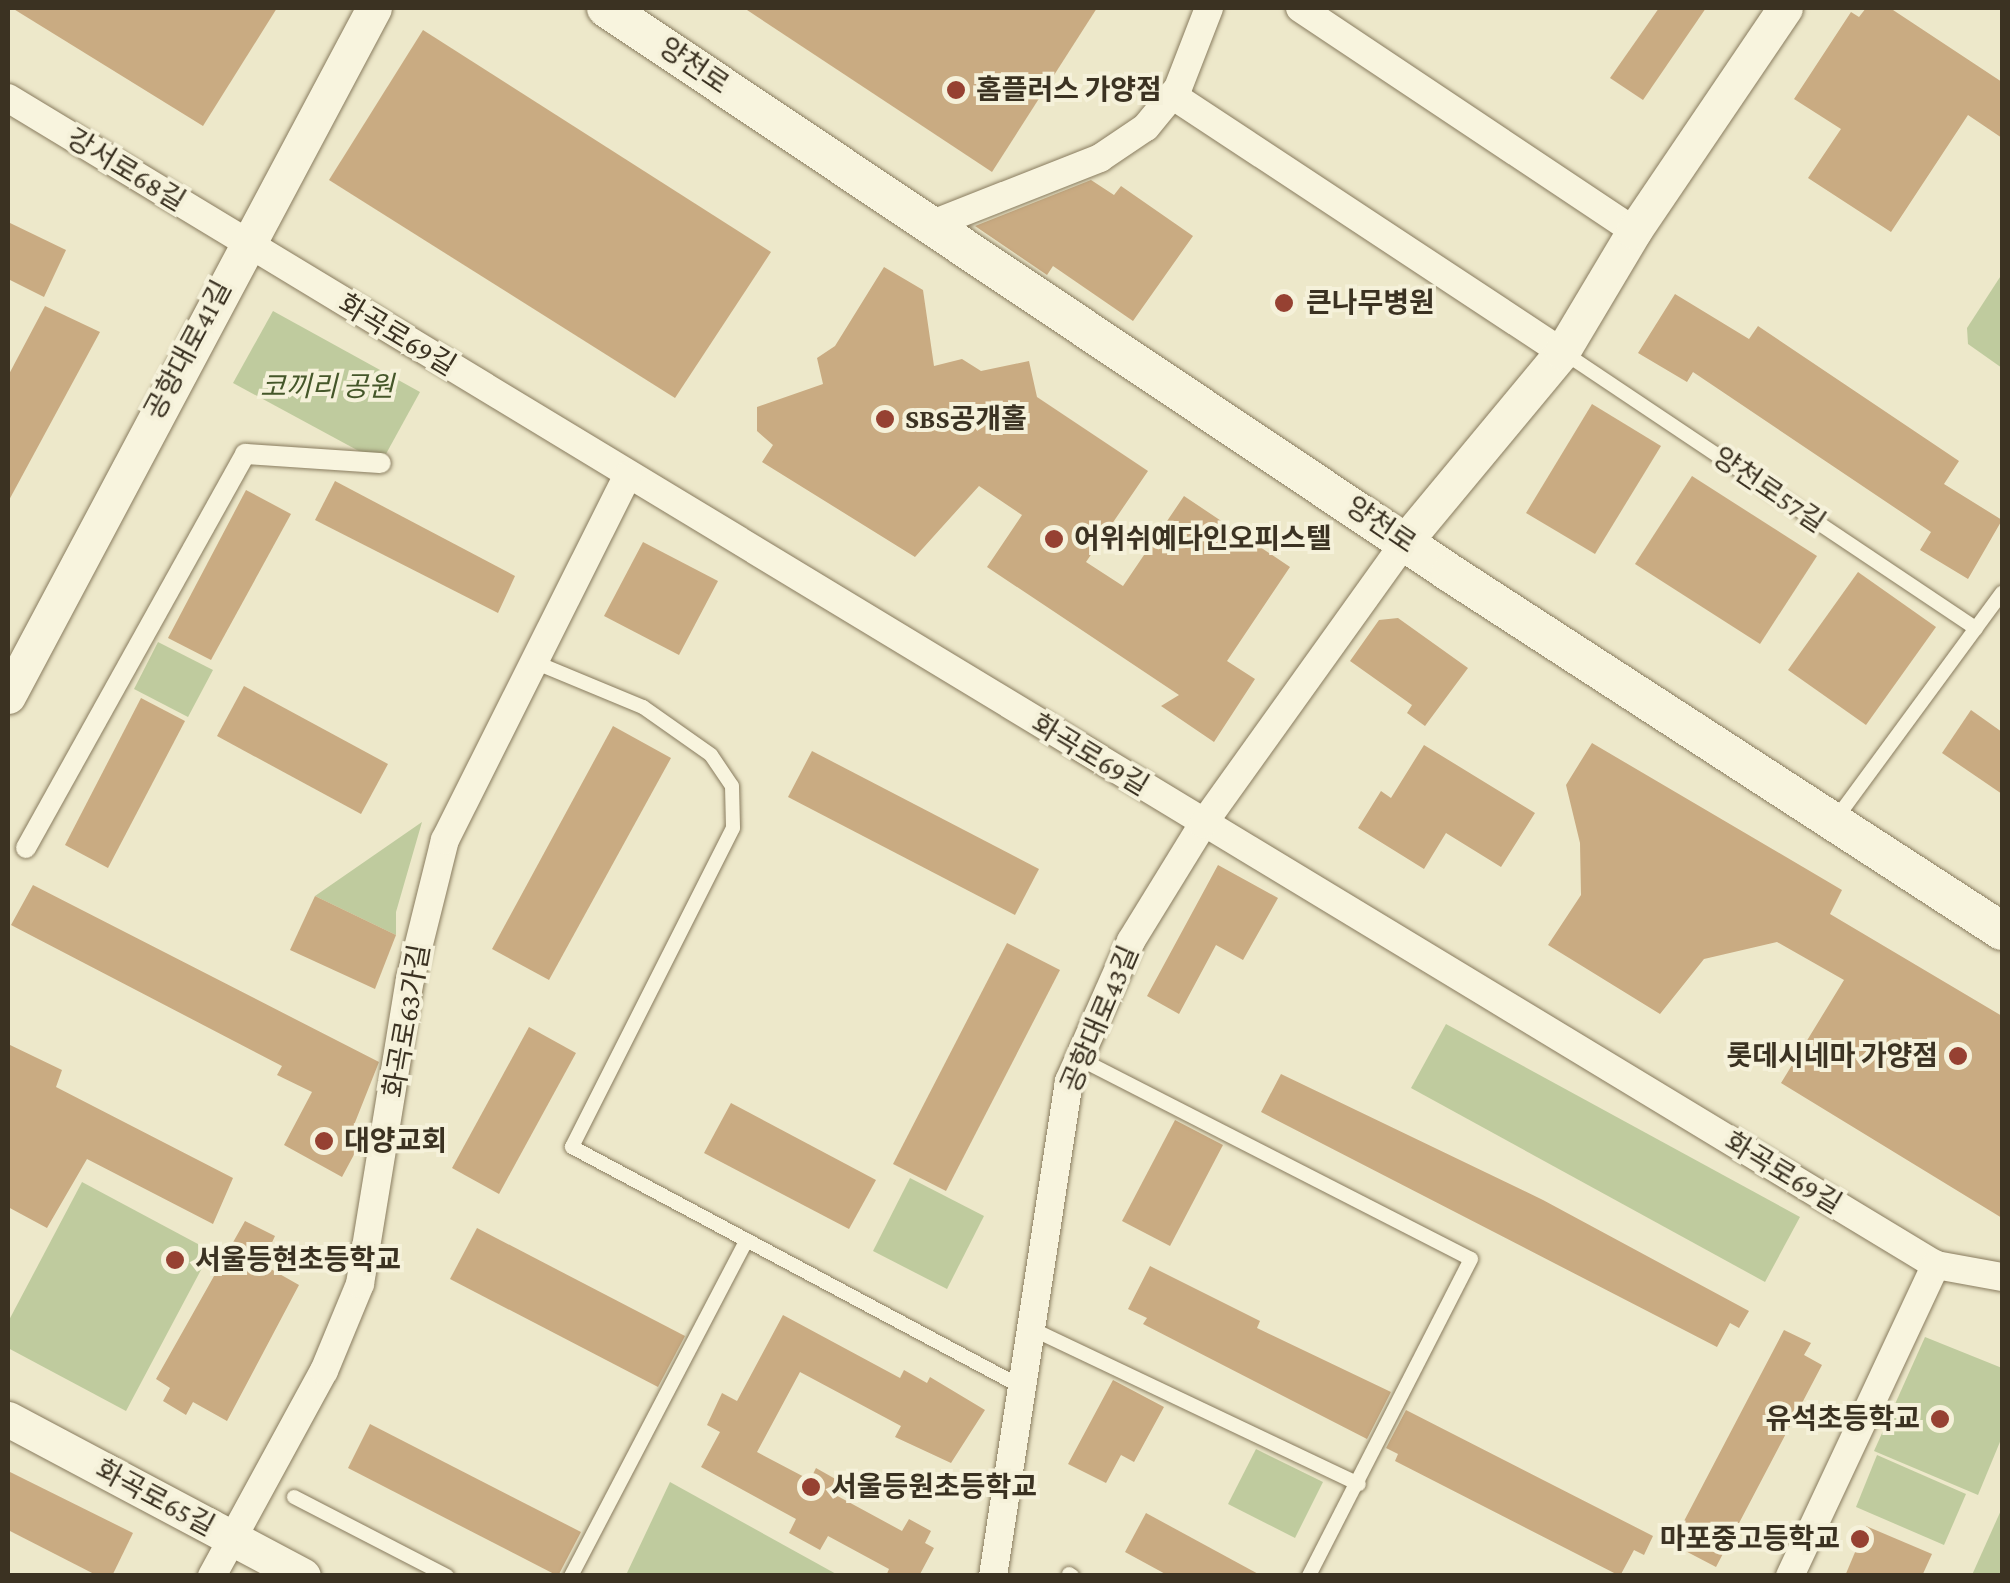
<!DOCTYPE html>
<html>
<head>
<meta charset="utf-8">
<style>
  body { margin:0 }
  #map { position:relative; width:2010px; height:1583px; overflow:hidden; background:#ede8ca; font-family:"Crimson Pro","Noto Sans KR",serif }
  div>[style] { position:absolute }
  .green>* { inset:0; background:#bfcb9e }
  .building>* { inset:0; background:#c9ab82 }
  .roads { filter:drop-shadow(0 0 2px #897c5f) drop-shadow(0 0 2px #897c5f) }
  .service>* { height:14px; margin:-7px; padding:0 7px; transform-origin:7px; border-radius:7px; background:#f8f4de }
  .pedestrian>* { height:20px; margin:-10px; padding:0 10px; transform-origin:10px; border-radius:10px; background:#f8f4de }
  .minor>* { height:28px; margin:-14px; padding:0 14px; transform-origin:14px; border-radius:14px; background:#f8f4de }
  .tertiary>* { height:35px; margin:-17.5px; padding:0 17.5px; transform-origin:17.5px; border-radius:17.5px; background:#f8f4de }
  .secondary>* { height:38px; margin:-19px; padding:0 19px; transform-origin:19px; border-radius:19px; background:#f8f4de }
  .dots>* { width:28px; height:28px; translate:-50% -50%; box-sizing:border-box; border:5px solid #f5f1da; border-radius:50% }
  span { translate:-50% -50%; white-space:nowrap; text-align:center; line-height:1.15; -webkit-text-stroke:8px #f5f1da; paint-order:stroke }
  .street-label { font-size:28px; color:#3b3222 }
  .poi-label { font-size:28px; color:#3b3222; font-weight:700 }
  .left { translate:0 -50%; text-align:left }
  .right { translate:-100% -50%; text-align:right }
  .park-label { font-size:28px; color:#445629; font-style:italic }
  .frame { position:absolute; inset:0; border:10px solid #3b3222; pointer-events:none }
</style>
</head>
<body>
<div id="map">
  <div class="green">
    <i style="clip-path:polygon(2002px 274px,2002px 368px,1968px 344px,1967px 328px)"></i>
    <i style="clip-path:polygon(273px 311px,420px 392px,381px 463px,233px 383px)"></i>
    <i style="clip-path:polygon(158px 642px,213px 670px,188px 717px,134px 689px)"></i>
    <i style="clip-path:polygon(422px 822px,396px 912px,396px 935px,315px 896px)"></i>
    <i style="clip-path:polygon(1446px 1024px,1800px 1217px,1765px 1282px,1411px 1088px)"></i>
    <i style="clip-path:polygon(910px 1178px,984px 1216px,947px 1289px,873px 1251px)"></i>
    <i style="clip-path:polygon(82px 1182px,211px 1251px,126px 1411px,8px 1348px,8px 1322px)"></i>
    <i style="clip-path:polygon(1925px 1337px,2002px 1368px,2002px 1437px,1978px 1495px,1874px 1451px)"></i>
    <i style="clip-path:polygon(1256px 1449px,1323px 1482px,1295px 1538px,1228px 1504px)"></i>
    <i style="clip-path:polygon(1877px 1455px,1966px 1494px,1944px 1545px,1856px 1507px)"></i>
    <i style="clip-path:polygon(670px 1482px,838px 1575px,626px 1575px)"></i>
    <i style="clip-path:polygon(2002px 1508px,2002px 1575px,1972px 1575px)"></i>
  </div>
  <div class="building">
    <i style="clip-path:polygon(12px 8px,277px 8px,203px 126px)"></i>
    <i style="clip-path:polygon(744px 8px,1097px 8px,992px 172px)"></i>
    <i style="clip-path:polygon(1659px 8px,1706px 8px,1643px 100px,1610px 78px)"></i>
    <i style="clip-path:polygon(1866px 8px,1890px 8px,2002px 82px,2002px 138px,1968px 115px,1891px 232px,1808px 178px,1841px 129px,1794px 99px,1851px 12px,1859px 17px)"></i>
    <i style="clip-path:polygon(423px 30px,771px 252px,675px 398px,329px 180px)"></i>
    <i style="clip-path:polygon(1091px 180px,1114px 195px,1121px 186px,1193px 236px,1133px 321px,1053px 266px,1047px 275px,975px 226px)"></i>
    <i style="clip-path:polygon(8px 222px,66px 250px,44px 297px,8px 279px)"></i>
    <i style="clip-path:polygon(884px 267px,923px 290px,934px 366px,962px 359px,981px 371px,1029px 361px,1037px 397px,1148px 471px,1086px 562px,1123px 586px,1184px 496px,1290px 567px,1227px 661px,1255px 679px,1214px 742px,1161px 706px,1179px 695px,987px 567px,1022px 515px,979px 486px,915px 557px,762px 462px,773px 445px,757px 431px,757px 407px,823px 384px,817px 358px,835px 346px)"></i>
    <i style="clip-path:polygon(1675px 294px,1749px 339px,1758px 326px,1959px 461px,1944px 484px,2002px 520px,1968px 579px,1920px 550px,1931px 532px,1693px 372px,1687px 382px,1638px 353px)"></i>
    <i style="clip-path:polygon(45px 306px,100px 332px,8px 502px,8px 376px)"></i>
    <i style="clip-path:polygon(1592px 404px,1661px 446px,1595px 554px,1526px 513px)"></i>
    <i style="clip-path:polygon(1692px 476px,1817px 556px,1760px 644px,1635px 564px)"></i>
    <i style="clip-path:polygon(335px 481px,515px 576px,498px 613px,315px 520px)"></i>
    <i style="clip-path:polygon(246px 490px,291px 514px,211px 660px,168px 638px)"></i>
    <i style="clip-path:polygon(643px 542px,718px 581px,679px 655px,604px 616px)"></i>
    <i style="clip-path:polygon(1858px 572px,1936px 627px,1866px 725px,1788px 670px)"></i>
    <i style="clip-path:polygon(1398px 618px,1468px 668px,1425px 726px,1407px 713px,1412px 705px,1350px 661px,1379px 620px)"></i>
    <i style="clip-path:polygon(244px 686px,388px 764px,361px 814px,217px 736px)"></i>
    <i style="clip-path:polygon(141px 698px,185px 721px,108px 868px,65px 845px)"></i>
    <i style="clip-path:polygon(1971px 710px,2002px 732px,2002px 794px,1942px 753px)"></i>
    <i style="clip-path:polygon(613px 726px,671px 758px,549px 980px,492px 949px)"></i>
    <i style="clip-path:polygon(1592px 743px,1842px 890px,1830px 914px,2002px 1016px,2002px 1218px,1781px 1083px,1844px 980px,1777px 942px,1704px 959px,1660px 1014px,1548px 945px,1581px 895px,1580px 843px,1566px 785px)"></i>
    <i style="clip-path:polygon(1424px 745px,1535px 813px,1501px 867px,1446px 833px,1424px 869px,1358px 828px,1381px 791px,1391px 798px)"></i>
    <i style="clip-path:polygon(812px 751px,1039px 869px,1015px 915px,788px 797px)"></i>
    <i style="clip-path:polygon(1218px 865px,1278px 898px,1243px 960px,1216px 945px,1179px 1014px,1147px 996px)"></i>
    <i style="clip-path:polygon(33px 885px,379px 1062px,352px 1130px,364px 1136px,342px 1177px,284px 1145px,312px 1092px,277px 1075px,282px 1066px,11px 925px)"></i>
    <i style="clip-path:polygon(315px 896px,396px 935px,375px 989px,290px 950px)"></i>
    <i style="clip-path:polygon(1007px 943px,1060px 970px,946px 1191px,893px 1164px)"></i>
    <i style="clip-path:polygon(529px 1027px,576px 1053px,499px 1194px,452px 1168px)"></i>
    <i style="clip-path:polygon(8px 1044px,62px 1070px,56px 1087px,233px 1178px,213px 1224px,87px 1159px,47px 1228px,8px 1207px)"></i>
    <i style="clip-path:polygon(1281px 1074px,1543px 1200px,1749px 1311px,1739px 1328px,1730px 1323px,1717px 1347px,1261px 1112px)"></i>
    <i style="clip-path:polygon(731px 1103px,876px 1180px,849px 1229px,704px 1153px)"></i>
    <i style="clip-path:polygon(1175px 1120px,1223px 1145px,1170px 1246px,1122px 1221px)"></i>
    <i style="clip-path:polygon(245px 1221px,275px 1236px,262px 1264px,299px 1285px,227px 1421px,193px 1402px,186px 1415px,163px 1401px,170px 1388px,156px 1379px)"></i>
    <i style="clip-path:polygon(477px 1228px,685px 1336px,658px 1387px,450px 1279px)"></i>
    <i style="clip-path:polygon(1150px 1266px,1260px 1321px,1257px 1328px,1391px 1392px,1367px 1439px,1143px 1324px,1147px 1318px,1128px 1309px)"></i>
    <i style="clip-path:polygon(783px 1315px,900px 1378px,904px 1370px,927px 1383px,930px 1377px,985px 1410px,951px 1463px,895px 1437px,901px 1426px,800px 1372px,757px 1452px,810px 1480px,816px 1468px,839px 1481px,832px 1493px,902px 1531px,909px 1519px,931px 1531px,925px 1543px,934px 1548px,919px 1576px,886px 1576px,889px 1569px,828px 1536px,820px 1550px,789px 1533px,796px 1519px,701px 1467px,720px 1432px,707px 1425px,722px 1393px,737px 1401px)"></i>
    <i style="clip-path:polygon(1784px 1330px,1811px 1343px,1804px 1355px,1822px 1365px,1716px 1567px,1672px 1544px)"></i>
    <i style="clip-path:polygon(1113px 1380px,1164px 1407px,1134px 1462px,1121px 1455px,1106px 1483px,1068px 1464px)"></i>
    <i style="clip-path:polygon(1406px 1410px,1653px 1536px,1644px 1555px,1634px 1550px,1620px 1576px,1395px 1461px,1398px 1454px,1386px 1448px)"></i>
    <i style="clip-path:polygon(370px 1424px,581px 1532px,558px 1576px,348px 1468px)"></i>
    <i style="clip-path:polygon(8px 1471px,133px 1533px,112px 1576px,98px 1576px,8px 1530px)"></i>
    <i style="clip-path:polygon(1146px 1513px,1262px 1576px,1169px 1576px,1125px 1552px)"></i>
    <i style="clip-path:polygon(1866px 1526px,1932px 1554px,1922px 1576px,1845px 1576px)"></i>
  </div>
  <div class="roads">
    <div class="service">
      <i style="left:1563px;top:352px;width:497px;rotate:33.8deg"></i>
      <i style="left:532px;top:661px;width:120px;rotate:22.5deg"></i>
      <i style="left:643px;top:707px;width:83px;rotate:35.2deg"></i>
      <i style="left:711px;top:755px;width:37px;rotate:56deg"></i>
      <i style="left:732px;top:786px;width:42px;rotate:88.6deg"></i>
      <i style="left:733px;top:828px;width:357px;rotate:116.8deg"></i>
      <i style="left:572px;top:1147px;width:508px;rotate:28.08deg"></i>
      <i style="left:1835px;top:820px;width:282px;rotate:-53.7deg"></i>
      <i style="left:1078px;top:1058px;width:441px;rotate:27.1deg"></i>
      <i style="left:1471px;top:1259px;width:356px;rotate:117.1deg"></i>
      <i style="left:1030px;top:1328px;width:364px;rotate:25.4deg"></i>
      <i style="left:294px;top:1497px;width:172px;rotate:27.3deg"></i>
      <i style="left:1069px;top:1574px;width:4px;rotate:34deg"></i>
      <i style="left:571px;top:1576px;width:379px;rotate:-62.4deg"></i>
    </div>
    <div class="pedestrian">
      <i style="left:26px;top:848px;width:451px;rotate:-60.9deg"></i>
      <i style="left:245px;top:454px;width:136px;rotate:3.8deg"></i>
    </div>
    <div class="minor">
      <i style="left:1300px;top:8px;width:402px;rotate:33.7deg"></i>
      <i style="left:1172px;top:95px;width:467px;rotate:33.4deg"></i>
      <i style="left:8px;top:98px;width:2254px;rotate:31.19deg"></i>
      <i style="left:1936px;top:1265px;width:67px;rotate:10.3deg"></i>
      <i style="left:930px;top:225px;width:183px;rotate:-21.5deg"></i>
      <i style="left:1100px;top:158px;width:55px;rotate:-34deg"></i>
      <i style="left:1146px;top:127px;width:50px;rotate:-50.6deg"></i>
      <i style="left:1178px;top:88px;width:86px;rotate:-68.8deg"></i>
      <i style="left:212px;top:1576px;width:234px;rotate:-61.4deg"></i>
      <i style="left:324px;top:1371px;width:94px;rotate:-67.5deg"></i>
      <i style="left:360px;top:1284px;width:308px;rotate:-80.7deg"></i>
      <i style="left:410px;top:980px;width:144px;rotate:-76deg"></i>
      <i style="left:445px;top:840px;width:408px;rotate:-63.4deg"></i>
      <i style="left:993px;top:1576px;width:501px;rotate:-81.27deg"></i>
      <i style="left:1069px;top:1081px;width:153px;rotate:-66.1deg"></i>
      <i style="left:1131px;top:941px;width:137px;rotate:-58.4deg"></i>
      <i style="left:1203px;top:824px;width:349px;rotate:-54.4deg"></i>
      <i style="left:1790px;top:1576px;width:344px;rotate:-64.9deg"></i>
    </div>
    <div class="tertiary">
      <i style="left:1406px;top:540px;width:244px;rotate:-50.3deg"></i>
      <i style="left:1562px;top:352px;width:141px;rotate:-59.2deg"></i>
      <i style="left:1634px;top:231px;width:269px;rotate:-55.9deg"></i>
      <i style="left:8px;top:696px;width:779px;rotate:-61.99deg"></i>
      <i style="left:8px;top:1419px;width:334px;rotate:28deg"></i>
    </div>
    <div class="secondary">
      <i style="left:606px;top:8px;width:1016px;rotate:33.8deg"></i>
      <i style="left:1450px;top:573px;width:658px;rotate:32.97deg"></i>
    </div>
  </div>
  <div class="dots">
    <i style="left:956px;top:90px;background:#964132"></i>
    <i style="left:1284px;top:303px;background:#964132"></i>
    <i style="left:885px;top:419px;background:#964132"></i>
    <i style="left:1054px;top:539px;background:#964132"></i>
    <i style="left:1958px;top:1056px;background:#964132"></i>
    <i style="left:324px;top:1141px;background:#964132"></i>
    <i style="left:175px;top:1260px;background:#964132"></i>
    <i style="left:1940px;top:1419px;background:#964132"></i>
    <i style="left:811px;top:1487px;background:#964132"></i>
    <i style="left:1860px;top:1539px;background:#964132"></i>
  </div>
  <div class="street-label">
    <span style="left:694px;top:66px;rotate:34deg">양천로</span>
    <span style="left:126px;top:170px;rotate:31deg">강서로68길</span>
    <span style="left:397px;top:335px;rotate:31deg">화곡로69길</span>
    <span style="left:188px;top:350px;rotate:-62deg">공항대로41길</span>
    <span style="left:1769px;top:490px;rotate:34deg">양천로57길</span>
    <span style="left:1381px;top:525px;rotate:34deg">양천로</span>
    <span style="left:1090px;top:755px;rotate:31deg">화곡로69길</span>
    <span style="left:1100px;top:1019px;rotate:-67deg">공항대로43길</span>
    <span style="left:407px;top:1021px;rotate:-80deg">화곡로63가길</span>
    <span style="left:1783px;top:1173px;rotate:31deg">화곡로69길</span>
    <span style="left:155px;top:1498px;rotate:28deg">화곡로65길</span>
  </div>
  <div class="poi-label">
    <span class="left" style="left:976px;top:90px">홈플러스 가양점</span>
    <span class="left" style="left:1306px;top:303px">큰나무병원</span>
    <span class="left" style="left:905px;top:419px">SBS공개홀</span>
    <span class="left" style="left:1074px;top:539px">어위쉬예다인오피스텔</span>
    <span class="right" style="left:1938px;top:1056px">롯데시네마 가양점</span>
    <span class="left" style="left:344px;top:1141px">대양교회</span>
    <span class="left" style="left:195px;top:1260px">서울등현초등학교</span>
    <span class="right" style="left:1920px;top:1419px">유석초등학교</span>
    <span class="left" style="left:831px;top:1487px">서울등원초등학교</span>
    <span class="right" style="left:1840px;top:1539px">마포중고등학교</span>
  </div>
  <div class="park-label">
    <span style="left:327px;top:387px">코끼리 공원</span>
  </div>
  <div class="frame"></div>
</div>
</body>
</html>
